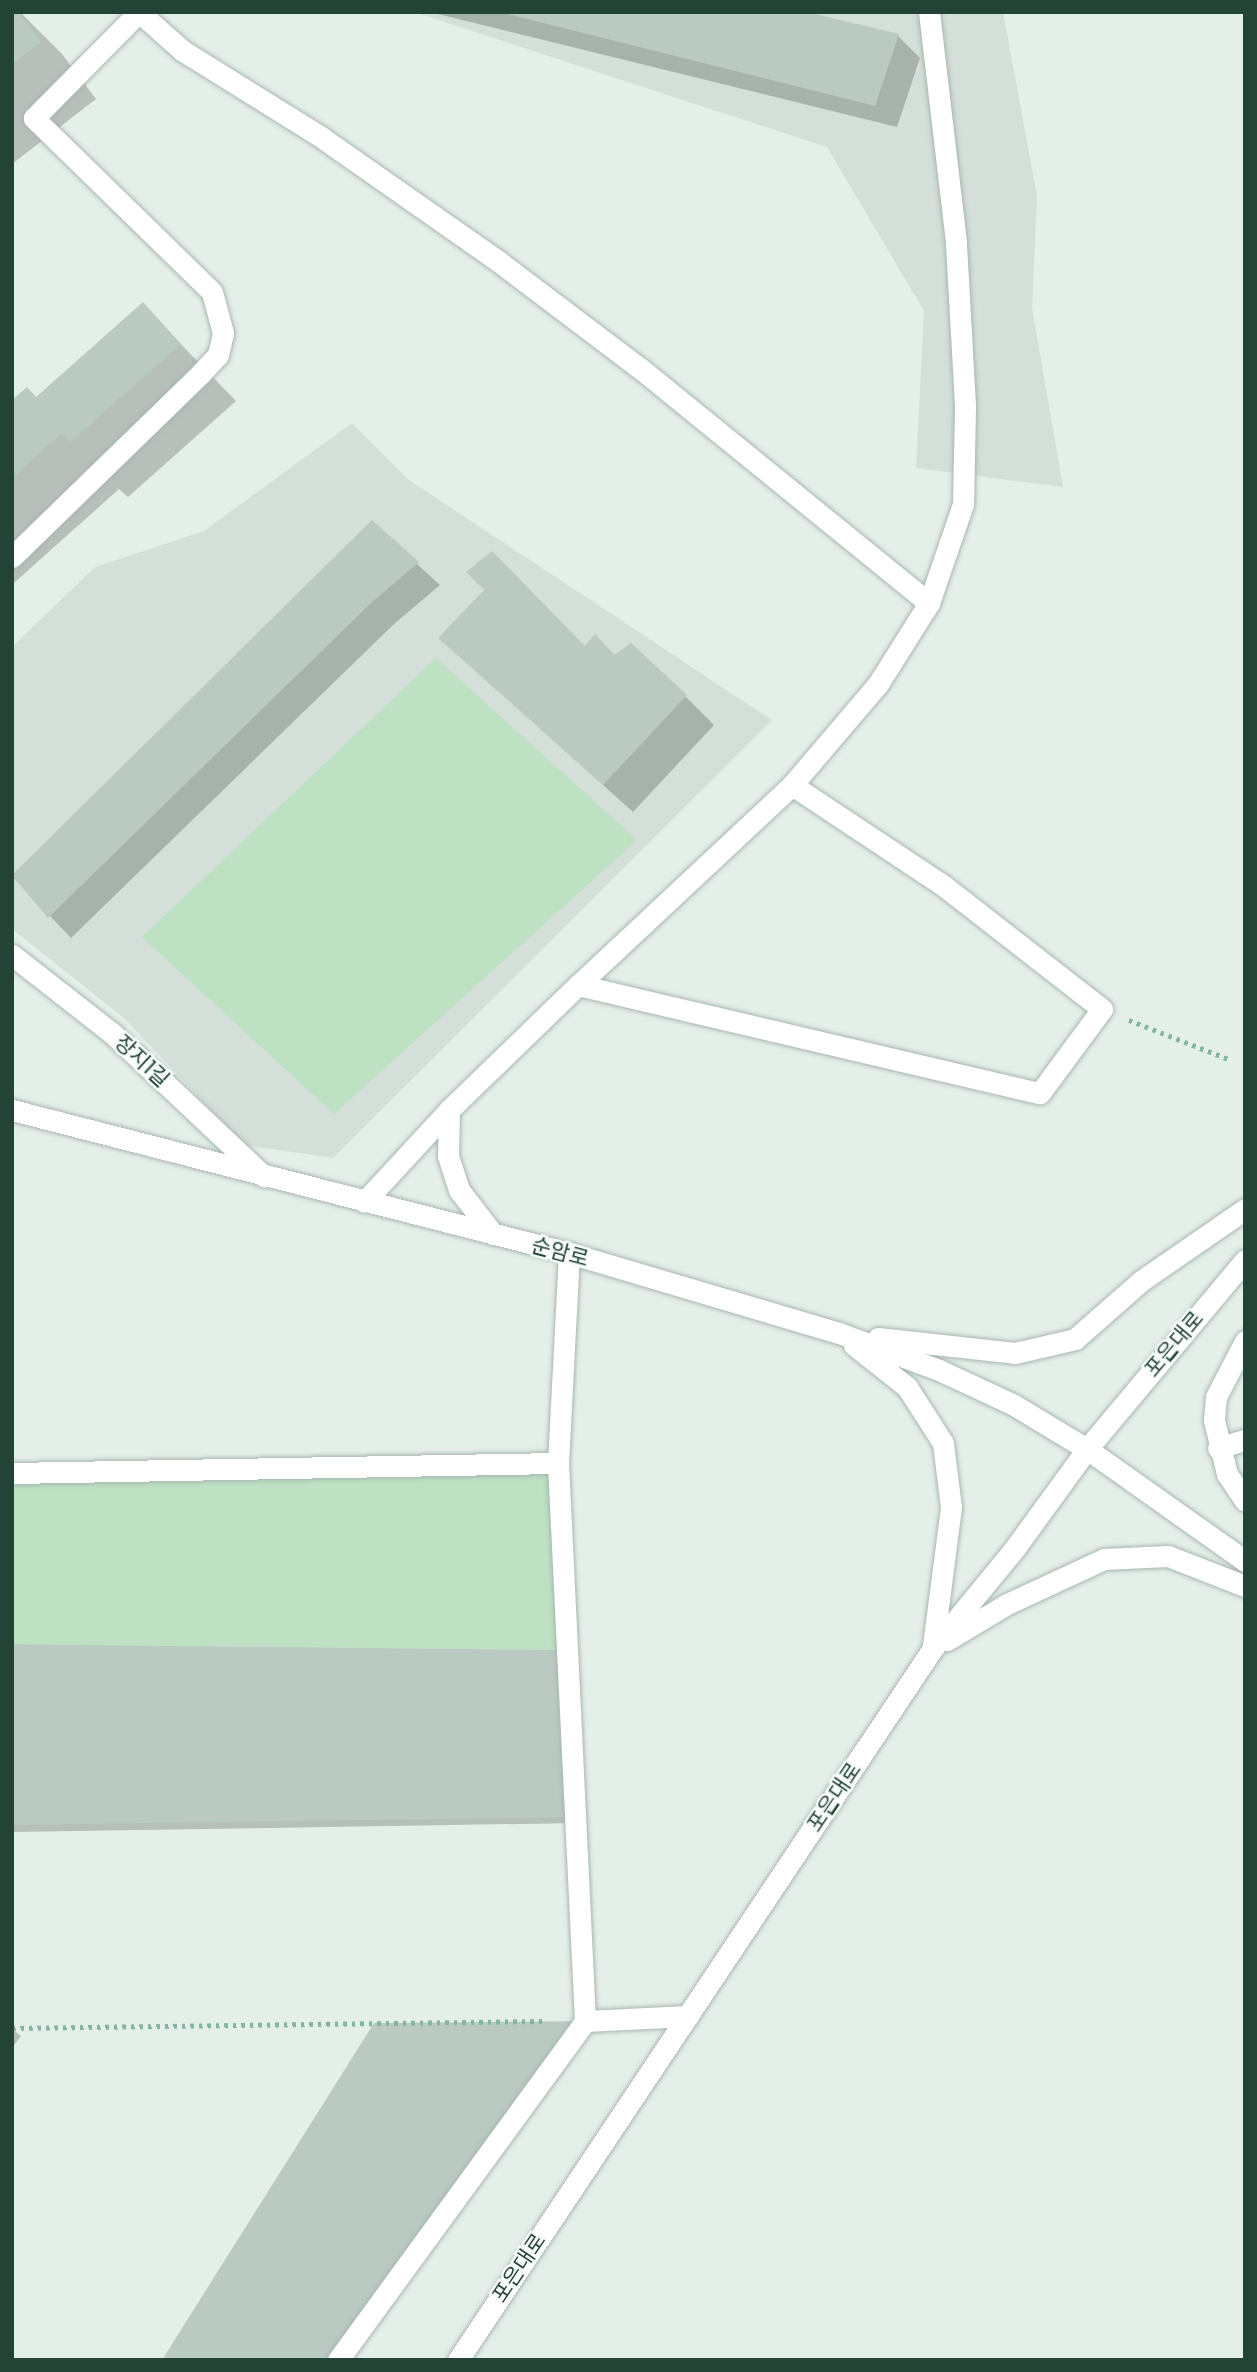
<!DOCTYPE html>
<html>
<head>
<meta charset="utf-8">
<style>
  body { margin:0 }
  #map { position:relative; width:1257px; height:2372px; overflow:hidden; background:#e5efe9; font-family:Poppins,"Noto Sans KR",sans-serif }
  div>[style] { position:absolute }
  .built>* { inset:0; background:#d3dfd8 }
  .green>* { inset:0; background:#bde1c2 }
  .shadow>* { inset:0; background:#0003 }
  .building>* { inset:0; background:#bacac2 }
  .path>* { height:4.5px; margin-top:-2.25px; transform-origin:0; background:repeating-linear-gradient(90deg,#84b59f 0 3.5px,transparent 0 8.5px) }
  .roads { filter:drop-shadow(0 0 2px #a7b8b0) drop-shadow(0 0 2px #a7b8b0) }
  .service>* { height:21px; margin:-10.5px; padding:0 10.5px; transform-origin:10.5px; border-radius:10.5px; background:#fff }
  .minor>* { height:21px; margin:-10.5px; padding:0 10.5px; transform-origin:10.5px; border-radius:10.5px; background:#fff }
  .tertiary>* { height:21px; margin:-10.5px; padding:0 10.5px; transform-origin:10.5px; border-radius:10.5px; background:#fff }
  span { translate:-50% -50%; white-space:nowrap; text-align:center; line-height:1.15; -webkit-text-stroke:5px #f6fbf8; paint-order:stroke }
  .street-label { font-size:21px; color:#224336 }
  .frame { position:absolute; inset:0; border:14px solid #224336; pointer-events:none }
</style>
</head>
<body>
<div id="map">
  <div class="built">
    <i style="clip-path:polygon(414px 12px,1003px 12px,1037px 196px,1032px 308px,1063px 487px,916px 468px,924px 311px,827px 147px)"></i>
    <i style="clip-path:polygon(352px 423px,409px 480px,772px 720px,333px 1158px,244px 1145px,124px 1018px,12px 929px,12px 647px,95px 567px,204px 531px)"></i>
  </div>
  <div class="green">
    <i style="clip-path:polygon(436px 658px,637px 840px,334px 1114px,142px 937px)"></i>
    <i style="clip-path:polygon(558px 1463px,567px 1650px,12px 1644px,12px 1473px)"></i>
  </div>
  <div class="shadow">
    <i style="clip-path:polygon(12px 12px,20px 12px,62px 54px,96px 99px,12px 164px)"></i>
    <i style="clip-path:polygon(430px 12px,800px 12px,898px 36px,920px 58px,897px 127px)"></i>
    <i style="clip-path:polygon(143px 305px,236px 401px,128px 497px,119px 489px,14px 583px,12px 402px,37px 399px)"></i>
    <i style="clip-path:polygon(372px 523px,440px 585px,393px 625px,71px 938px,13px 877px)"></i>
    <i style="clip-path:polygon(596px 636px,615px 656px,685px 696px,714px 725px,633px 812px,440px 638px,585px 648px)"></i>
    <i style="clip-path:polygon(12px 1646px,566px 1651px,581px 1823px,12px 1832px)"></i>
    <i style="clip-path:polygon(12px 2029px,21px 2036px,12px 2048px)"></i>
    <i style="clip-path:polygon(590px 2029px,352px 2360px,164px 2360px)"></i>
  </div>
  <div class="building">
    <i style="clip-path:polygon(12px 12px,18px 12px,41px 42px,12px 64px)"></i>
    <i style="clip-path:polygon(499px 12px,807px 12px,899px 34px,875px 106px)"></i>
    <i style="clip-path:polygon(143px 302px,181px 344px,70px 442px,62px 433px,12px 478px,12px 400px,27px 387px,36px 397px)"></i>
    <i style="clip-path:polygon(372px 520px,419px 562px,371px 603px,48px 918px,12px 875px)"></i>
    <i style="clip-path:polygon(492px 551px,585px 646px,595px 634px,614px 655px,631px 643px,687px 695px,603px 785px,438px 638px,484px 590px,466px 572px)"></i>
    <i style="clip-path:polygon(12px 1644px,567px 1650px,575px 1817px,12px 1825px)"></i>
    <i style="clip-path:polygon(585px 2021px,340px 2360px,162px 2360px,374px 2023px)"></i>
  </div>
  <div class="path">
    <i style="left:1129px;top:1020px;width:110px;rotate:21.4deg"></i>
    <i style="left:12px;top:2028px;width:535px;rotate:-0.75deg"></i>
  </div>
  <div class="roads">
    <div class="service">
      <i style="left:12px;top:557px;width:264px;rotate:-44.2deg"></i>
      <i style="left:201px;top:373px;width:25px;rotate:-47deg"></i>
      <i style="left:218px;top:355px;width:23px;rotate:-77deg"></i>
      <i style="left:223px;top:333px;width:42px;rotate:-105deg"></i>
      <i style="left:212px;top:292px;width:249px;rotate:-135.7deg"></i>
      <i style="left:34px;top:118px;width:149px;rotate:-45.3deg"></i>
      <i style="left:929px;top:603px;width:105px;rotate:-71deg"></i>
      <i style="left:963px;top:504px;width:99px;rotate:-88.8deg"></i>
      <i style="left:965px;top:405px;width:163px;rotate:-93.2deg"></i>
      <i style="left:956px;top:242px;width:232px;rotate:-96.7deg"></i>
      <i style="left:578px;top:985px;width:474px;rotate:13.2deg"></i>
      <i style="left:1040px;top:1093px;width:104px;rotate:-53.6deg"></i>
      <i style="left:1102px;top:1009px;width:200px;rotate:-142.1deg"></i>
      <i style="left:944px;top:886px;width:182px;rotate:-146.4deg"></i>
    </div>
    <div class="minor">
      <i style="left:139px;top:12px;width:59px;rotate:41.6deg"></i>
      <i style="left:183px;top:51px;width:163px;rotate:31.9deg"></i>
      <i style="left:321px;top:137px;width:216px;rotate:35deg"></i>
      <i style="left:498px;top:261px;width:179px;rotate:37.1deg"></i>
      <i style="left:641px;top:369px;width:371px;rotate:39.1deg"></i>
      <i style="left:929px;top:603px;width:96px;rotate:122.2deg"></i>
      <i style="left:878px;top:684px;width:133px;rotate:130.4deg"></i>
      <i style="left:792px;top:785px;width:293px;rotate:136.9deg"></i>
      <i style="left:578px;top:985px;width:180px;rotate:135.9deg"></i>
      <i style="left:449px;top:1110px;width:125px;rotate:132.7deg"></i>
      <i style="left:12px;top:955px;width:127px;rotate:38deg"></i>
      <i style="left:112px;top:1033px;width:209px;rotate:43.3deg"></i>
      <i style="left:449px;top:1110px;width:46px;rotate:91.2deg"></i>
      <i style="left:448px;top:1156px;width:36px;rotate:72deg"></i>
      <i style="left:459px;top:1190px;width:56px;rotate:52.3deg"></i>
      <i style="left:569px;top:1253px;width:210px;rotate:93deg"></i>
      <i style="left:558px;top:1463px;width:559px;rotate:87.23deg"></i>
      <i style="left:1218px;top:1448px;width:28px;rotate:-17deg"></i>
      <i style="left:12px;top:1473px;width:546px;rotate:-1.05deg"></i>
      <i style="left:338px;top:2360px;width:419px;rotate:-53.9deg"></i>
      <i style="left:585px;top:2021px;width:103px;rotate:-2.8deg"></i>
    </div>
    <div class="tertiary">
      <i style="left:12px;top:1110px;width:575px;rotate:14.4deg"></i>
      <i style="left:569px;top:1253px;width:282px;rotate:16.5deg"></i>
      <i style="left:839px;top:1333px;width:107px;rotate:20.3deg"></i>
      <i style="left:939px;top:1370px;width:83px;rotate:25deg"></i>
      <i style="left:1014px;top:1405px;width:85px;rotate:31.1deg"></i>
      <i style="left:1087px;top:1449px;width:194px;rotate:35.3deg"></i>
      <i style="left:878px;top:1338px;width:138px;rotate:6.2deg"></i>
      <i style="left:1015px;top:1353px;width:62px;rotate:-13.1deg"></i>
      <i style="left:1075px;top:1339px;width:88px;rotate:-41.3deg"></i>
      <i style="left:1141px;top:1281px;width:126px;rotate:-34.7deg"></i>
      <i style="left:1245px;top:1341px;width:63px;rotate:117.4deg"></i>
      <i style="left:1216px;top:1397px;width:23px;rotate:95deg"></i>
      <i style="left:1214px;top:1420px;width:56px;rotate:76.5deg"></i>
      <i style="left:1227px;top:1474px;width:32px;rotate:56deg"></i>
      <i style="left:854px;top:1345px;width:68px;rotate:38.4deg"></i>
      <i style="left:907px;top:1387px;width:67px;rotate:57.3deg"></i>
      <i style="left:943px;top:1443px;width:64px;rotate:82.9deg"></i>
      <i style="left:951px;top:1507px;width:140px;rotate:97.4deg"></i>
      <i style="left:947px;top:1640px;width:70px;rotate:-31deg"></i>
      <i style="left:1007px;top:1604px;width:107px;rotate:-24.9deg"></i>
      <i style="left:1104px;top:1559px;width:64px;rotate:-2.7deg"></i>
      <i style="left:1168px;top:1556px;width:83px;rotate:21.3deg"></i>
      <i style="left:458px;top:2360px;width:856px;rotate:-56.29deg"></i>
      <i style="left:933px;top:1648px;width:129px;rotate:-50.6deg"></i>
      <i style="left:1015px;top:1548px;width:122px;rotate:-54deg"></i>
      <i style="left:1087px;top:1449px;width:246px;rotate:-50.1deg"></i>
    </div>
  </div>
  <div class="street-label">
    <span style="left:142px;top:1061px;rotate:43deg">장지1길</span>
    <span style="left:560px;top:1252px;rotate:15deg">순암로</span>
    <span style="left:1174px;top:1344px;rotate:-50deg">포은대로</span>
    <span style="left:834px;top:1797px;rotate:-56deg">포은대로</span>
    <span style="left:519px;top:2268px;rotate:-56deg">포은대로</span>
  </div>
  <div class="frame"></div>
</div>
</body>
</html>
